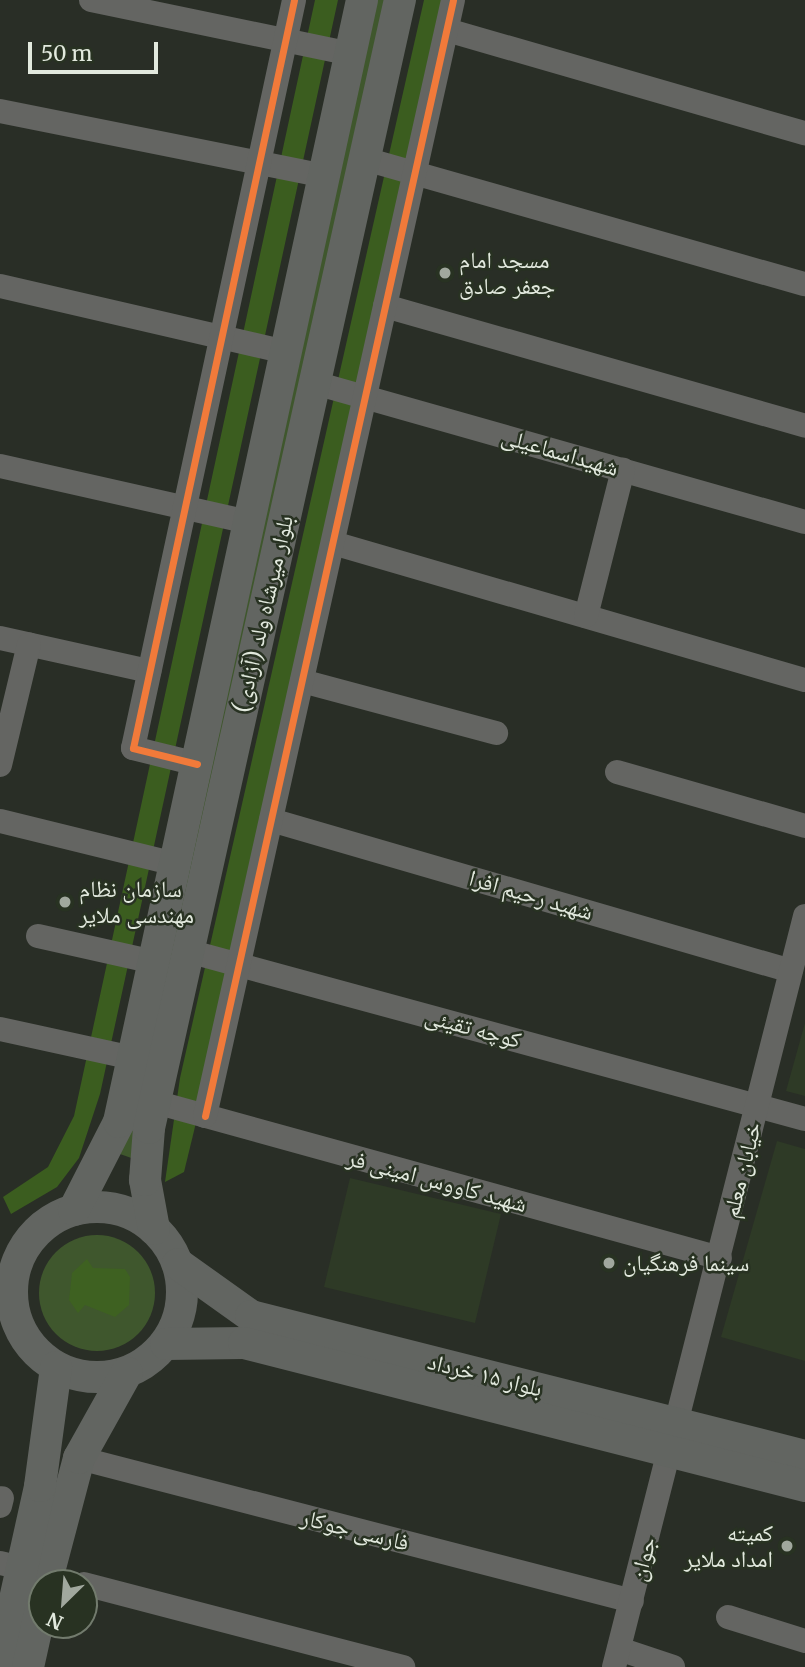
<!DOCTYPE html>
<html>
<head>
<meta charset="utf-8">
<style>
  body { margin:0 }
  #map { position:relative; width:805px; height:1667px; overflow:hidden; background:#292e26; font-family:Merriweather,"Noto Naskh Arabic",serif }
  div>[style] { position:absolute }
  .built>* { inset:0; background:#2e3a26 }
  .green>* { inset:0; background:#3f572d }
  .round { border-radius:50% }
  .forest>* { inset:0; background:#3b5d1f }
  .water>* { inset:0; background:#3e6121 }
  .minor>* { height:24px; margin:-12px; padding:0 12px; transform-origin:12px; border-radius:12px; background:#646562 }
  .major>* { height:32px; margin:-16px; padding:0 16px; transform-origin:16px; border-radius:16px; background:#626561 }
  .major>.ring { margin:-16px; padding:0; box-sizing:content-box; background:none; border:32px solid #626561; border-radius:50% }
  .cycleway>* { height:7px; margin:-3.5px; padding:0 3.5px; transform-origin:3.5px; border-radius:3.5px; background:#f17a3a }
  .dots>* { width:19px; height:19px; translate:-50% -50%; box-sizing:border-box; border:4px solid #283222; border-radius:50% }
  span { translate:-50% -50%; white-space:nowrap; text-align:center; line-height:1.15; -webkit-text-stroke:5px #283222; paint-order:stroke }
  .poi-label { font-size:23px; color:#e2e9de }
  .left { translate:0 -50%; text-align:left }
  .right { translate:-100% -50%; text-align:right }
  .street-label { font-size:23px; color:#e2e9de }
  .north { position:absolute; left:28px; top:1569px; width:70px; height:70px; box-sizing:border-box; background:#283222; border:2px solid #727b6d; border-radius:50%; rotate:205deg; font-size:19px; font-weight:700; line-height:28px; text-align:center; color:#e2e9de }
  .north::after { content:''; display:block; margin:auto; width:24px; height:32px; background:#a1a89e; clip-path:polygon(50% 0,100% 100%,50% 72%,0 100%) }
  .scale { position:absolute; left:28px; top:42px; width:130px; height:32px; box-sizing:border-box; border:4px solid #e2e9de; border-top:0; padding-left:9px; font-size:21px; line-height:24px; white-space:nowrap; color:#e2e9de; -webkit-text-stroke:5px #283222; paint-order:stroke }
</style>
</head>
<body>
<div id="map">
  <div class="built">
    <i style="clip-path:polygon(805px 1023px,805px 1096px,786px 1091px)"></i>
    <i style="clip-path:polygon(777px 1141px,805px 1149px,805px 1361px,721px 1337px)"></i>
    <i style="clip-path:polygon(350px 1178px,501px 1214px,475px 1323px,324px 1287px)"></i>
  </div>
  <div class="green">
    <i style="clip-path:polygon(371px 0,386px 0,137px 1160px,120px 1154px)"></i>
    <i class="round" style="left:39px;top:1235px;width:116px;height:116px"></i>
  </div>
  <div class="forest">
    <i style="clip-path:polygon(315px 0,338px 0,100px 1094px,79px 1158px,57px 1187px,11px 1214px,3px 1197px,48px 1167px,74px 1116px)"></i>
    <i style="clip-path:polygon(424px 0,446px 0,194px 1131px,184px 1172px,165px 1182px,180px 1078px)"></i>
  </div>
  <div class="water">
    <i style="clip-path:polygon(87px 1259px,93px 1268px,125px 1269px,130px 1277px,129px 1305px,115px 1317px,85px 1305px,78px 1313px,69px 1300px,72px 1273px)"></i>
  </div>
  <div class="minor">
    <i style="left:91px;top:0;width:266px;rotate:11.7deg"></i>
    <i style="left:447px;top:30px;width:373px;rotate:16.1deg"></i>
    <i style="left:0;top:111px;width:330px;rotate:11.3deg"></i>
    <i style="left:365px;top:159px;width:457px;rotate:15.9deg"></i>
    <i style="left:0;top:286px;width:294px;rotate:13deg"></i>
    <i style="left:385px;top:306px;width:437px;rotate:15.9deg"></i>
    <i style="left:315px;top:383px;width:509px;rotate:15.84deg"></i>
    <i style="left:0;top:466px;width:255px;rotate:12.7deg"></i>
    <i style="left:333px;top:543px;width:491px;rotate:16.2deg"></i>
    <i style="left:586px;top:616px;width:151px;rotate:-75.8deg"></i>
    <i style="left:0;top:638px;width:153px;rotate:12.5deg"></i>
    <i style="left:302px;top:681px;width:201px;rotate:15deg"></i>
    <i style="left:197px;top:764px;width:66px;rotate:-166deg"></i>
    <i style="left:133px;top:748px;width:765px;rotate:-77.85deg"></i>
    <i style="left:0;top:765px;width:124px;rotate:-76.5deg"></i>
    <i style="left:617px;top:772px;width:196px;rotate:16deg"></i>
    <i style="left:271px;top:820px;width:541px;rotate:16.19deg"></i>
    <i style="left:0;top:821px;width:180px;rotate:13.8deg"></i>
    <i style="left:38px;top:936px;width:119px;rotate:12.6deg"></i>
    <i style="left:188px;top:951px;width:639px;rotate:15.23deg"></i>
    <i style="left:0;top:1029px;width:136px;rotate:12.3deg"></i>
    <i style="left:155px;top:1102px;width:586px;rotate:15.44deg"></i>
    <i style="left:205px;top:1116px;width:1143px;rotate:-77.47deg"></i>
    <i style="left:79px;top:1458px;width:571px;rotate:14.5deg"></i>
    <i style="left:0;top:1506px;width:8px;rotate:-76deg"></i>
    <i style="left:0;top:1563px;width:23px;rotate:13deg"></i>
    <i style="left:84px;top:1584px;width:330px;rotate:14.6deg"></i>
    <i style="left:728px;top:1617px;width:81px;rotate:17.3deg"></i>
    <i style="left:619px;top:1649px;width:57px;rotate:18.4deg"></i>
    <i style="left:614px;top:1667px;width:775px;rotate:-75.73deg"></i>
  </div>
  <div class="major">
    <i class="ring" style="left:12px;top:1207px;width:138px;height:138px"></i>
    <i style="left:74px;top:1210px;width:99px;rotate:-62.9deg"></i>
    <i style="left:119px;top:1122px;width:1148px;rotate:-77.78deg"></i>
    <i style="left:154px;top:1229px;width:50px;rotate:-100.4deg"></i>
    <i style="left:145px;top:1180px;width:52px;rotate:-85.6deg"></i>
    <i style="left:149px;top:1128px;width:1156px;rotate:-77.46deg"></i>
    <i style="left:178px;top:1264px;width:90px;rotate:35.5deg"></i>
    <i style="left:251px;top:1316px;width:571px;rotate:14.18deg"></i>
    <i style="left:166px;top:1344px;width:78px;rotate:-0.7deg"></i>
    <i style="left:244px;top:1343px;width:579px;rotate:14.3deg"></i>
    <i style="left:46px;top:1583px;width:129px;rotate:-75.2deg"></i>
    <i style="left:79px;top:1458px;width:98px;rotate:-60.8deg"></i>
    <i style="left:0;top:1667px;width:185px;rotate:-77.5deg"></i>
    <i style="left:40px;top:1486px;width:120px;rotate:-82.3deg"></i>
    <i style="left:28px;top:1667px;width:65px;rotate:-77.5deg"></i>
  </div>
  <div class="cycleway">
    <i style="left:197px;top:764px;width:66px;rotate:-166deg"></i>
    <i style="left:133px;top:748px;width:765px;rotate:-77.85deg"></i>
    <i style="left:205px;top:1116px;width:1143px;rotate:-77.47deg"></i>
  </div>
  <div class="dots">
    <i style="left:445px;top:273px;background:#a1a89e"></i>
    <i style="left:65px;top:902px;background:#a1a89e"></i>
    <i style="left:609px;top:1263px;background:#a1a89e"></i>
    <i style="left:787px;top:1546px;background:#a1a89e"></i>
  </div>
  <div class="poi-label">
    <span class="left" style="left:459px;top:273px">مسجد امام<br>جعفر صادق</span>
    <span class="left" style="left:79px;top:902px">سازمان نظام<br>مهندسی ملایر</span>
    <span class="left" style="left:623px;top:1263px">سینما فرهنگیان</span>
    <span class="right" style="left:773px;top:1546px">کمیته<br>امداد ملایر</span>
  </div>
  <div class="street-label">
    <span style="left:560px;top:452px;rotate:16deg">شهیداسماعیلی</span>
    <span style="left:263px;top:614px;rotate:-77deg">بلوار میرشاه ولد (آزادی)</span>
    <span style="left:531px;top:895px;rotate:16deg">شهید رحیم افرا</span>
    <span style="left:473px;top:1028px;rotate:15deg">کوچه تقیئی</span>
    <span style="left:742px;top:1170px;rotate:-76deg">خیابان معلم</span>
    <span style="left:437px;top:1181px;rotate:15deg">شهید کاووس امینی فر</span>
    <span style="left:485px;top:1375px;rotate:14deg">بلوار ۱۵ خرداد</span>
    <span style="left:355px;top:1530px;rotate:14deg">فارسی جوکار</span>
    <span style="left:643px;top:1559px;rotate:-75deg">جوان</span>
  </div>
  <div class="north">N</div>
  <div class="scale">50 m</div>
</div>
</body>
</html>
